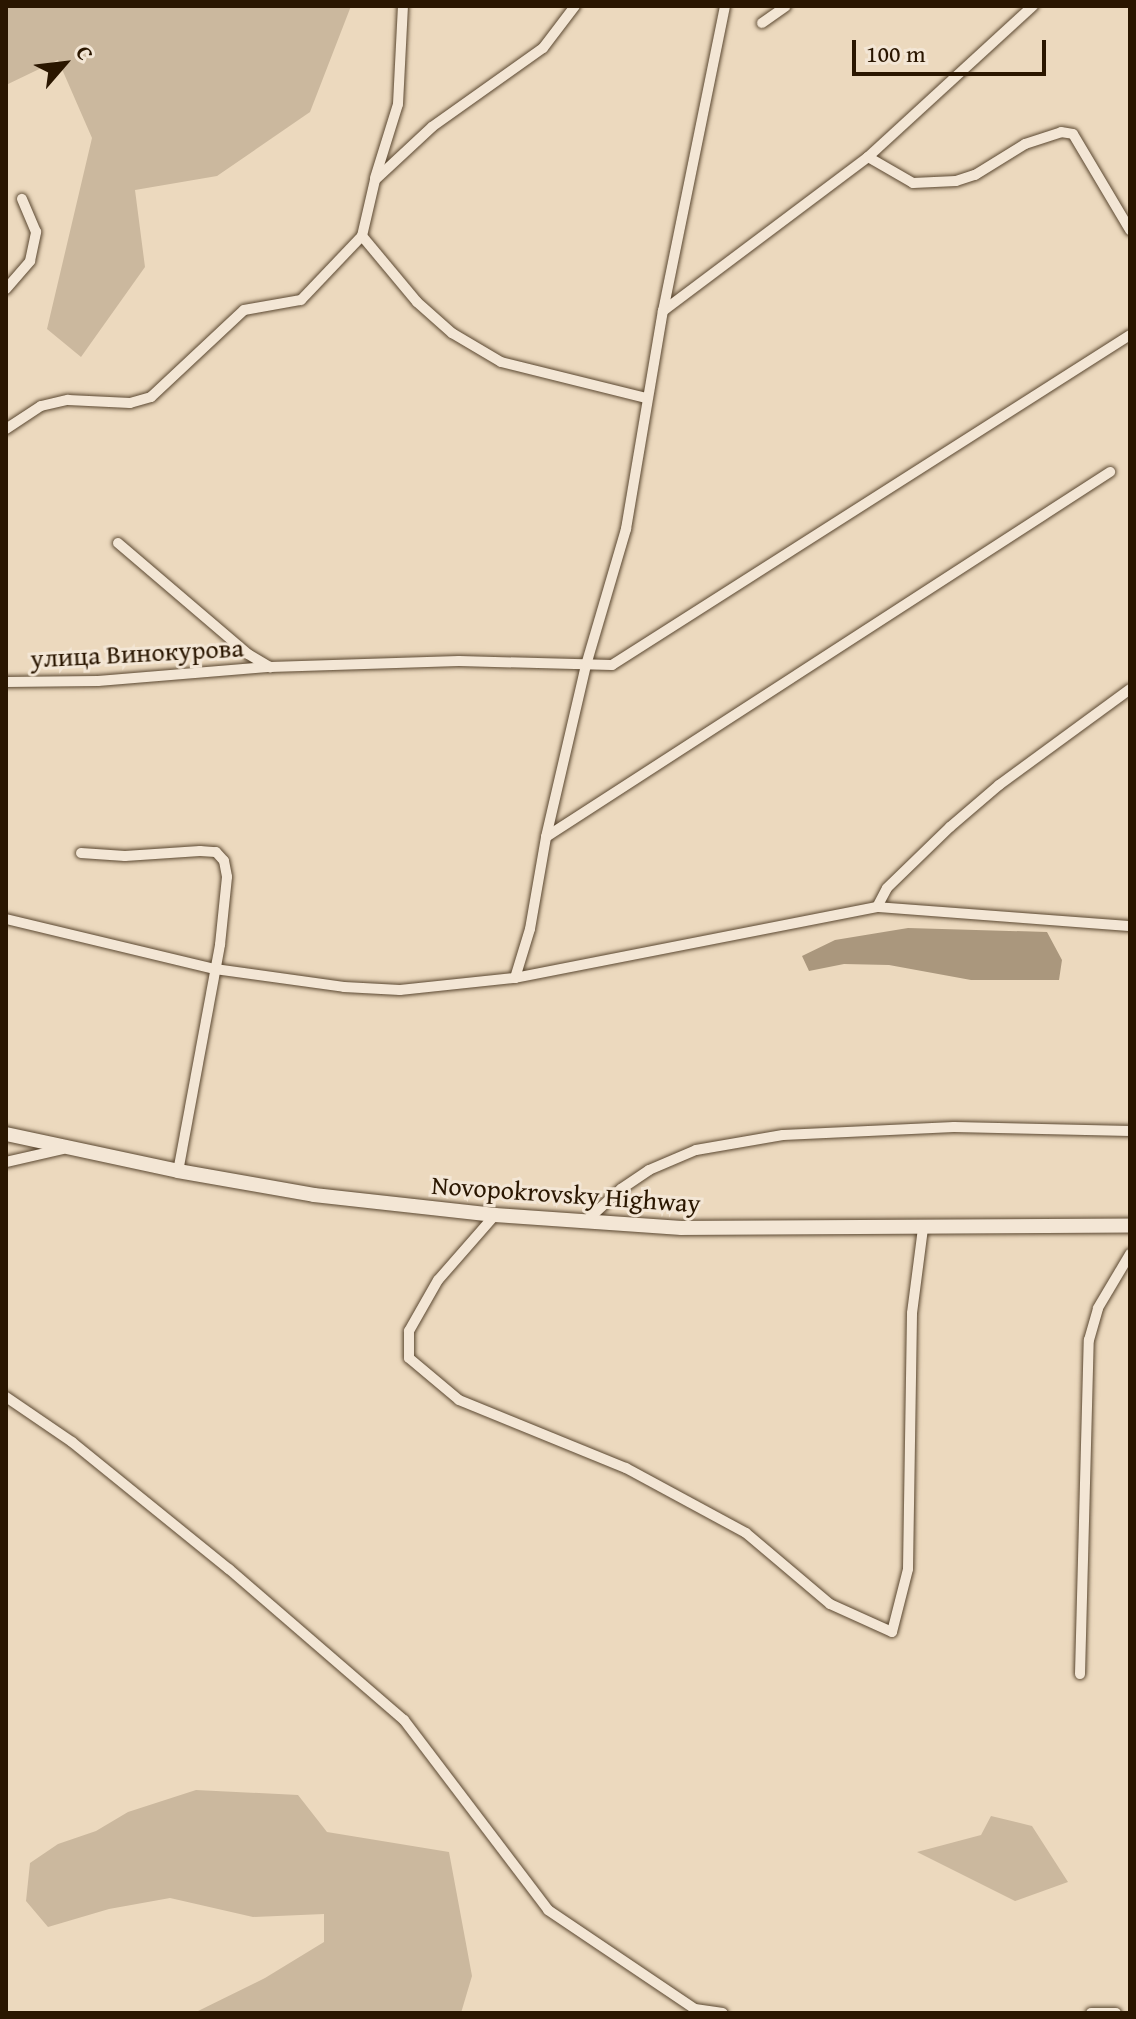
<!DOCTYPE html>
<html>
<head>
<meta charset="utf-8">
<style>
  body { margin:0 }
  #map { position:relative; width:1136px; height:2019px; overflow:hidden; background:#ecd9be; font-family:"Gentium Book Plus",serif }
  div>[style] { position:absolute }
  .green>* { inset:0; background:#cbb89e }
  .water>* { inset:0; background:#aa977d }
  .roads { filter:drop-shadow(0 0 2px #5a4730) drop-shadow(0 0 2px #5a4730) }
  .street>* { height:10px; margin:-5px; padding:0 5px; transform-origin:5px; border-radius:5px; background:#f3e6d5 }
  .secondary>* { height:14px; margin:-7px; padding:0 7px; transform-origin:7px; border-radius:7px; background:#f3e6d5 }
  span { translate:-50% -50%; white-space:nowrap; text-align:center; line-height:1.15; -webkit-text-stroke:6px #f3e6d5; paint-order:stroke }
  .street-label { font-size:26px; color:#2a1600 }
  .frame { position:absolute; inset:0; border:8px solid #2a1600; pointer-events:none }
  .north { position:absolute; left:24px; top:24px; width:80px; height:80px; -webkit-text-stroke:6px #f3e6d5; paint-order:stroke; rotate:62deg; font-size:22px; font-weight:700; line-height:32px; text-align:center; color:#2a1600 }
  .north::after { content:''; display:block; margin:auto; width:28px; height:36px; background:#2a1600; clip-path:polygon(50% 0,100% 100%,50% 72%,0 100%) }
  .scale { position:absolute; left:852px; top:40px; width:194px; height:36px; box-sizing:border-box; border:4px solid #2a1600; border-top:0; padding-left:10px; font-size:24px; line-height:28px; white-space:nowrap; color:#2a1600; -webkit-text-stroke:6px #f3e6d5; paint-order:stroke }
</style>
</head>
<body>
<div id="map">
  <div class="green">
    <i style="clip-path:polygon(6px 6px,351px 6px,310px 112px,217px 176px,135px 190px,145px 267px,81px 357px,47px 329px,92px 138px,58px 60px,6px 85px)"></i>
    <i style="clip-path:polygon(196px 1790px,298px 1795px,327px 1832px,449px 1852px,472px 1976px,461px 2013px,194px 2013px,265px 1978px,324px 1942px,324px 1914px,253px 1917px,170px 1898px,109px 1909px,48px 1927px,26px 1901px,30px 1863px,58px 1844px,96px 1831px,128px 1812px)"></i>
    <i style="clip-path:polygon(991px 1816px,1032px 1826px,1068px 1882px,1015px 1901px,917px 1852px,981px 1835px)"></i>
  </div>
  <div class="water">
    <i style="clip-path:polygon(908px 928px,1047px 932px,1062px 960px,1059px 980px,971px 980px,889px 965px,844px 964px,809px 971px,802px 956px,835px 940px)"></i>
  </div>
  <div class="roads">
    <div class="street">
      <i style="left:575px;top:6px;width:53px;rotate:127.3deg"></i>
      <i style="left:543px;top:48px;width:136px;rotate:144.6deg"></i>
      <i style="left:432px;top:127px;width:78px;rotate:137.1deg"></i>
      <i style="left:375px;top:180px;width:57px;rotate:103.1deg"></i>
      <i style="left:362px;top:236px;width:86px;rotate:50.2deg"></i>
      <i style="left:417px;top:302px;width:47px;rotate:41.5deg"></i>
      <i style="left:452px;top:333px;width:57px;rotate:30.6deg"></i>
      <i style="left:501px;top:362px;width:150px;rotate:13.9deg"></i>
      <i style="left:762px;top:23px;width:29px;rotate:-35deg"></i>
      <i style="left:868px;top:157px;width:52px;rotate:30deg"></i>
      <i style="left:913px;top:183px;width:43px;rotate:-2.7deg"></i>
      <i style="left:956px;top:181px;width:20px;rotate:-18deg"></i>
      <i style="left:975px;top:175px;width:59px;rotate:-31.8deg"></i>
      <i style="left:1025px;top:144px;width:38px;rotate:-18deg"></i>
      <i style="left:1061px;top:132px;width:12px;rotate:9deg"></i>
      <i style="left:1073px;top:134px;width:112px;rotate:59.3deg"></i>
      <i style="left:375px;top:178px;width:77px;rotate:-72.7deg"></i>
      <i style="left:398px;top:104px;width:98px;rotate:-87.1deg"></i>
      <i style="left:6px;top:289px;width:37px;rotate:-49deg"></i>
      <i style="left:30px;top:261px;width:30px;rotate:-78deg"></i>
      <i style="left:36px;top:232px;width:36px;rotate:-113deg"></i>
      <i style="left:663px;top:311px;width:256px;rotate:-36.9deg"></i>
      <i style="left:868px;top:157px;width:224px;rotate:-42.5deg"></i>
      <i style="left:6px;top:429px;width:42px;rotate:-33.3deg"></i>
      <i style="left:41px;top:406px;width:28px;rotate:-13deg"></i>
      <i style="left:68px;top:400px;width:62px;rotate:2.8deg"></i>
      <i style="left:130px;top:403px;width:22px;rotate:-16deg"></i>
      <i style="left:151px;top:397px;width:127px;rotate:-43.1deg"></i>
      <i style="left:244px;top:310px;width:58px;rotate:-10deg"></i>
      <i style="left:301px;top:300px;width:88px;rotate:-46.4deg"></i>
      <i style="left:118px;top:543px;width:171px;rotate:40.5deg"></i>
      <i style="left:248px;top:654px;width:26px;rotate:31deg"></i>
      <i style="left:6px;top:682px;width:92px;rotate:-0.6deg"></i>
      <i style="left:98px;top:681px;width:173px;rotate:-4.7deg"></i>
      <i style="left:270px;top:667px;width:189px;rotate:-1.8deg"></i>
      <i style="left:459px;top:661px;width:153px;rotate:1.5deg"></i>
      <i style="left:612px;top:665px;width:614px;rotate:-32.5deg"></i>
      <i style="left:546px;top:837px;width:672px;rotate:-32.91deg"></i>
      <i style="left:81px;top:853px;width:44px;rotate:3.9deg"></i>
      <i style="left:125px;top:856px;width:75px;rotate:-3.8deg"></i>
      <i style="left:200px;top:851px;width:16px;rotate:4deg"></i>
      <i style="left:216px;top:852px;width:12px;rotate:48deg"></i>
      <i style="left:224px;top:861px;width:16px;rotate:79deg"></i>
      <i style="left:227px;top:877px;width:68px;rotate:95.9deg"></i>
      <i style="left:220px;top:945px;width:230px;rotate:100.5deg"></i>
      <i style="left:877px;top:907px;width:21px;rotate:-62deg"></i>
      <i style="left:887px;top:888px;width:88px;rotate:-44.1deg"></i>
      <i style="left:950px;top:827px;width:65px;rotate:-40.6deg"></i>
      <i style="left:999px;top:785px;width:162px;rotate:-36.2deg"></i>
      <i style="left:6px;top:919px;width:215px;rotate:13.5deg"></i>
      <i style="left:215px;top:969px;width:130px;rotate:7.9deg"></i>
      <i style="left:344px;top:987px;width:56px;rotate:3.1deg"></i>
      <i style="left:400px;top:990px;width:116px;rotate:-6deg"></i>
      <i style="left:515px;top:978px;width:51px;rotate:-73deg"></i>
      <i style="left:530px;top:929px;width:93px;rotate:-80.1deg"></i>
      <i style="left:546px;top:837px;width:177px;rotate:-76.9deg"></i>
      <i style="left:586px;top:665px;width:142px;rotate:-73.6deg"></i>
      <i style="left:626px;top:529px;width:221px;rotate:-80.4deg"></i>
      <i style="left:663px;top:311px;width:311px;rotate:-78.5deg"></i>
      <i style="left:515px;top:978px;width:369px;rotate:-11.1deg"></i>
      <i style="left:877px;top:907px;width:254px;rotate:4.3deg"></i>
      <i style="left:6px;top:1162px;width:58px;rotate:-12.8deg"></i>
      <i style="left:495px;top:1215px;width:86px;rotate:131.2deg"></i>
      <i style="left:438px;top:1280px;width:59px;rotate:119.6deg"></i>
      <i style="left:409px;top:1331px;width:27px;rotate:90deg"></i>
      <i style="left:409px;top:1358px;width:65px;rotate:40deg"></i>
      <i style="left:459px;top:1400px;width:180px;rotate:22.2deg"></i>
      <i style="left:626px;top:1468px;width:136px;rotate:28.4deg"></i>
      <i style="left:746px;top:1533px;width:110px;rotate:40.2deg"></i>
      <i style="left:830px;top:1604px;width:68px;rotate:24.3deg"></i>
      <i style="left:892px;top:1632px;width:65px;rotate:-75.7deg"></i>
      <i style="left:908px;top:1569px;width:256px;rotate:-89.1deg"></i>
      <i style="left:912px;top:1313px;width:86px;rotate:-82.6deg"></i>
      <i style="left:585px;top:1222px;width:49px;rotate:-42.5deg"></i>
      <i style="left:621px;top:1189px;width:34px;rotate:-34deg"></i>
      <i style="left:649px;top:1170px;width:51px;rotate:-23.1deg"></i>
      <i style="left:696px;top:1150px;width:88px;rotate:-9.8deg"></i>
      <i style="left:783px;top:1135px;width:171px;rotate:-2.7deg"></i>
      <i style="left:954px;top:1127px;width:176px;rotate:1.3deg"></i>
      <i style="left:6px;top:1397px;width:80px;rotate:34.3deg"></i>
      <i style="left:72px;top:1442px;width:202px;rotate:39deg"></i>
      <i style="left:229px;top:1569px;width:231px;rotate:40.8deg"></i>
      <i style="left:404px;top:1720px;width:238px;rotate:52.8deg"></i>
      <i style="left:548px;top:1910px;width:177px;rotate:34deg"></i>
      <i style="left:695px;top:2009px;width:28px;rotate:8deg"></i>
      <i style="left:1080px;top:1674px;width:334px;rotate:-88.5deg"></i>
      <i style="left:1089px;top:1340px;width:33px;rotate:-74deg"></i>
      <i style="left:1098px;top:1308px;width:63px;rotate:-59.3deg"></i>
      <i style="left:1091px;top:2013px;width:25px"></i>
    </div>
    <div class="secondary">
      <i style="left:6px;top:1134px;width:176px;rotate:12.1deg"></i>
      <i style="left:178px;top:1171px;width:138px;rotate:10deg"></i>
      <i style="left:314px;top:1195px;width:182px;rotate:6.3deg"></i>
      <i style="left:495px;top:1215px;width:187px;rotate:4deg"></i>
      <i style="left:682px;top:1228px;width:448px;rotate:-0.3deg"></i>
    </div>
  </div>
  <div class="street-label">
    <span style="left:137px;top:653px;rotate:-3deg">улица Винокурова</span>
    <span style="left:566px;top:1194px;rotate:4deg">Novopokrovsky Highway</span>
  </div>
  <div class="frame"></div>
  <div class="north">С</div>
  <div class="scale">100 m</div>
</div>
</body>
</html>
